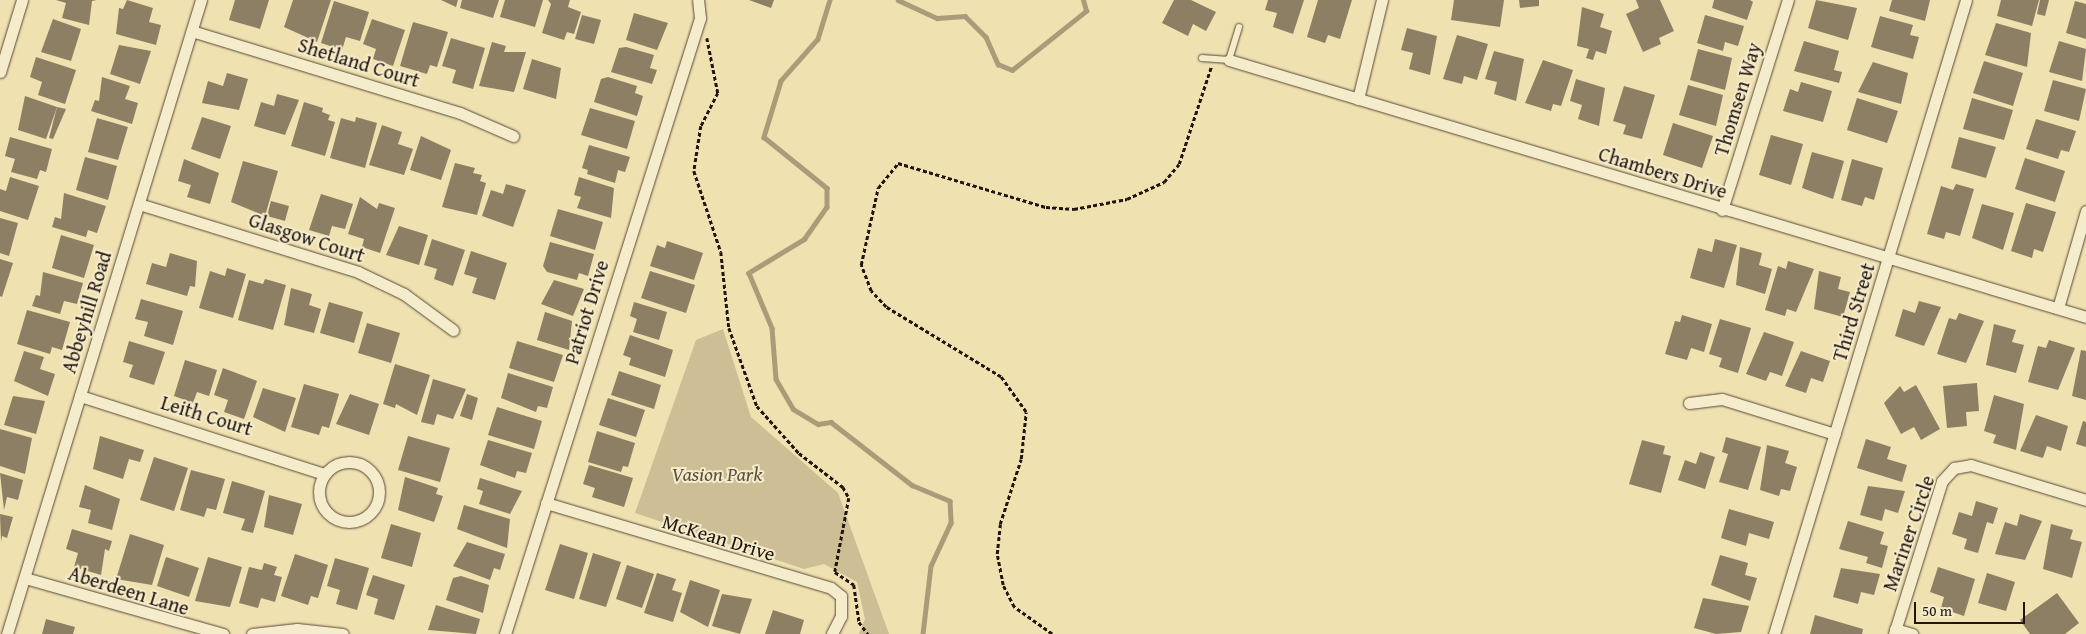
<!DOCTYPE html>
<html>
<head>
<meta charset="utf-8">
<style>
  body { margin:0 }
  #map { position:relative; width:2086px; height:634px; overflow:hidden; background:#f0e1b0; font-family:"Gentium Book Plus",serif }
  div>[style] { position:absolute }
  .green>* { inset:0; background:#cdbe95 }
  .stream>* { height:4.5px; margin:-2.25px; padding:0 2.25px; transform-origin:2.25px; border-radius:2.25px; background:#aa9c79 }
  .building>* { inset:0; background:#8d7f63 }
  .path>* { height:2.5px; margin-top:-1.25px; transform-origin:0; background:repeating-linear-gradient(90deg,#22150f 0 4px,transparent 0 6.5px) }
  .roads { filter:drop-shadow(0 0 1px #564837) drop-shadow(0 0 1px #564837) }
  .service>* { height:5.5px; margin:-2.75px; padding:0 2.75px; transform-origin:2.75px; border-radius:2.75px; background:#f5eccc }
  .minor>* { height:11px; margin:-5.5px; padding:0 5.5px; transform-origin:5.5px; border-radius:5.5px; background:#f5eccc }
  .minor>.ring { margin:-5.5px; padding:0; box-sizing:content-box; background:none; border:11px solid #f5eccc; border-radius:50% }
  span { translate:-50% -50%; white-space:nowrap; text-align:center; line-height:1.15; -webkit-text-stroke:4px #f5eccc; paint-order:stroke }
  .street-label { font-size:20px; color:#22150f }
  .park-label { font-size:20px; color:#5e503e; font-style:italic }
  .scale { position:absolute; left:1914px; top:602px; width:111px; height:22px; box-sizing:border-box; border:2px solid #22150f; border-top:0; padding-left:6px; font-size:15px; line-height:18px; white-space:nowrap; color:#22150f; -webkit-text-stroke:4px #f5eccc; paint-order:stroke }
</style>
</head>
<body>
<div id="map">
  <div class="green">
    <i style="clip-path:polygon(723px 329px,751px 417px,838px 493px,889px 634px,859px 634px,865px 619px,857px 582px,824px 564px,804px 569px,635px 513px,696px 340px)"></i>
  </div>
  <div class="stream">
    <i style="left:830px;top:0;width:41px;rotate:107.1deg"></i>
    <i style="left:818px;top:39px;width:56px;rotate:131.4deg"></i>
    <i style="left:781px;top:81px;width:59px;rotate:106.9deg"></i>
    <i style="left:764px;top:137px;width:81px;rotate:39deg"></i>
    <i style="left:827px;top:188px;width:19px;rotate:90deg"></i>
    <i style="left:827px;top:207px;width:39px;rotate:125deg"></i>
    <i style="left:805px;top:239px;width:66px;rotate:148.7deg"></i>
    <i style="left:749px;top:273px;width:60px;rotate:67.3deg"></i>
    <i style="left:772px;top:328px;width:51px;rotate:85.5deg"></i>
    <i style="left:776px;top:379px;width:34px;rotate:60deg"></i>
    <i style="left:793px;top:409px;width:29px;rotate:31deg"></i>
    <i style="left:818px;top:424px;width:13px;rotate:-9deg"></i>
    <i style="left:831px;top:422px;width:103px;rotate:37.9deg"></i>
    <i style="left:912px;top:485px;width:41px;rotate:22.8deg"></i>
    <i style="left:950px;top:501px;width:22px;rotate:87deg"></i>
    <i style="left:951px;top:523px;width:47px;rotate:114.9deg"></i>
    <i style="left:931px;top:566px;width:68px;rotate:96.7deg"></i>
    <i style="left:898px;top:0;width:43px;rotate:24.8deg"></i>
    <i style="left:937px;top:18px;width:28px;rotate:-4deg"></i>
    <i style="left:965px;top:16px;width:30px;rotate:45deg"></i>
    <i style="left:986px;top:37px;width:30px;rotate:66deg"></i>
    <i style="left:998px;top:64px;width:15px;rotate:23deg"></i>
    <i style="left:1012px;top:70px;width:95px;rotate:-38.6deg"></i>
    <i style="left:1086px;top:11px;width:11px;rotate:-105deg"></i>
  </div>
  <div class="building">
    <i style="clip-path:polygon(56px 0,97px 0,92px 1px,89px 25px,62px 18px,66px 3px)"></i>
    <i style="clip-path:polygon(127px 0,153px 8px,149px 22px,161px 25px,156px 45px,116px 34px,119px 8px,123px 9px)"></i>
    <i style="clip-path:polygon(235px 0,269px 0,260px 29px,229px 20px)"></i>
    <i style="clip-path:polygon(293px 0,331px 0,317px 42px,284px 27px)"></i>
    <i style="clip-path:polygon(441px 0,458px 0,456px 7px)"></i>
    <i style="clip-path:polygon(462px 0,499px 0,493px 18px,460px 8px)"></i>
    <i style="clip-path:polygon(505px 0,543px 0,535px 27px,500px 17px)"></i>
    <i style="clip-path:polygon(548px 0,570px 0,568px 7px,581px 12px,574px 34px,567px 32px,564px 40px,542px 33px,551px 4px)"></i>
    <i style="clip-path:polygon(749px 0,774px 0,771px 8px)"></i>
    <i style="clip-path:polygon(1174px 0,1191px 0,1216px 12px,1206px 31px,1193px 24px,1188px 36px,1162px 23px)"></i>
    <i style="clip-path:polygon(1268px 0,1304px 0,1293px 34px,1273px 27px,1277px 13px,1265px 10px)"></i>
    <i style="clip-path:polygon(1318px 0,1352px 0,1340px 39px,1328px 35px,1325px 43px,1307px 37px)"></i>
    <i style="clip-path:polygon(1454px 0,1504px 0,1500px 27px,1451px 20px)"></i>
    <i style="clip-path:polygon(1519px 0,1539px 0,1539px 6px,1520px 8px)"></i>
    <i style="clip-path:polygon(1636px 0,1660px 0,1674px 31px,1659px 38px,1661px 44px,1643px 52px,1626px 14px,1639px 8px)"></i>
    <i style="clip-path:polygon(1714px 0,1750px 0,1753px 2px,1747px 20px,1712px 8px)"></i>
    <i style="clip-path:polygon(1816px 0,1857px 8px,1848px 40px,1808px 28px)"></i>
    <i style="clip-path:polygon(1892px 0,1930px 0,1925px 21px,1889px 11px)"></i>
    <i style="clip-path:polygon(2001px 0,2039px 0,2032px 26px,1997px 16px)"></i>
    <i style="clip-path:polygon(2040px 0,2049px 0,2045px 16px,2037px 14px)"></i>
    <i style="clip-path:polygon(334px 1px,369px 12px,360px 41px,346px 37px,342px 50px,321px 43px)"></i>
    <i style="clip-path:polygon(2075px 1px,2086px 4px,2086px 39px,2066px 33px)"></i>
    <i style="clip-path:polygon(1582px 7px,1604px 14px,1600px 27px,1612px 31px,1606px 54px,1596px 51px,1593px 60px,1586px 58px,1589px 49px,1577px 46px)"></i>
    <i style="clip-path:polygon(634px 13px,668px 23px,657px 50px,626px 40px)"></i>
    <i style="clip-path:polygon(582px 15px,601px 20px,594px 44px,575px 39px)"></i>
    <i style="clip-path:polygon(1705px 15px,1744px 26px,1738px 46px,1725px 42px,1723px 51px,1697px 43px)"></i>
    <i style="clip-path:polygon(1880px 16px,1913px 25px,1910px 35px,1919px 37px,1913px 59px,1871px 47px)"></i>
    <i style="clip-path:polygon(53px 19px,81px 29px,71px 61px,41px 52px)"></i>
    <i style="clip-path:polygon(372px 19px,405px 30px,393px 66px,373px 59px,376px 49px,363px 44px)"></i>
    <i style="clip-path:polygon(413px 22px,448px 32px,437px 67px,430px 65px,427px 74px,400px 66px)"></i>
    <i style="clip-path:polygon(1996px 23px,2031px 33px,2027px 67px,1985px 55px)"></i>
    <i style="clip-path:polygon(1407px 28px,1437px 36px,1430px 75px,1409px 69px,1413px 53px,1401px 50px)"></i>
    <i style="clip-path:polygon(1457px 35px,1488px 44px,1477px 80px,1464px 76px,1462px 84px,1443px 79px)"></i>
    <i style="clip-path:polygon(451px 38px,485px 48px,473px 89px,452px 83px,456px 70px,442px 66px)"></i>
    <i style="clip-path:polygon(1804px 41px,1839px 51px,1834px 70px,1842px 72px,1839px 83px,1794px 71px)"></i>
    <i style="clip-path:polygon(2059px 41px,2086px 49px,2082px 81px,2049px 72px)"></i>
    <i style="clip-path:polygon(492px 42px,506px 46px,504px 52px,526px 52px,514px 92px,479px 86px)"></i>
    <i style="clip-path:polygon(119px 45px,151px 51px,140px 84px,110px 74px)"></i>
    <i style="clip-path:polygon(626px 47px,654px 55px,650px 68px,657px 70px,652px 84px,611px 72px,619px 48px)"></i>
    <i style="clip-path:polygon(1698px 49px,1732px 58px,1725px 90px,1690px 80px)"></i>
    <i style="clip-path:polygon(1494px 51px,1524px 59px,1516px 101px,1494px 94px,1497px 82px,1485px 79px)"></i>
    <i style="clip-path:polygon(36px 57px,76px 70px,65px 104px,38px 95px,42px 82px,30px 77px)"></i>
    <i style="clip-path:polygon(532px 59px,561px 68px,556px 99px,523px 89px)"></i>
    <i style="clip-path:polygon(1543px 60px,1573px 70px,1561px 106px,1553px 104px,1551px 111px,1525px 103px)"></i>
    <i style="clip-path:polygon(1984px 61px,2023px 73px,2013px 106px,1973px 93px)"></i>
    <i style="clip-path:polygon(1873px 62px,1908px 73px,1901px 104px,1858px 92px)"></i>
    <i style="clip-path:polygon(227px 73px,248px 79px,239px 110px,202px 103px,208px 81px,223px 86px)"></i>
    <i style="clip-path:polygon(102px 77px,130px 86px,125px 99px,138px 103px,132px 124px,91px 111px,95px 100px,99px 101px)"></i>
    <i style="clip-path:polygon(608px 77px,637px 86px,635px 93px,643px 96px,637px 116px,594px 102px,601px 79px)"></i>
    <i style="clip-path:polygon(1576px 79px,1605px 88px,1599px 126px,1578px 119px,1582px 105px,1570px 101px)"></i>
    <i style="clip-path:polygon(2053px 80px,2086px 89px,2079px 121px,2044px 111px)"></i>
    <i style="clip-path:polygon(1801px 82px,1832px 91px,1823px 122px,1783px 111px,1790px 89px,1798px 92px)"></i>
    <i style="clip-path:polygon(1688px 85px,1723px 95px,1716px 126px,1679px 115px)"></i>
    <i style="clip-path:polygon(1624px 86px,1655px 95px,1642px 139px,1623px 134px,1626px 125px,1613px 121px)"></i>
    <i style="clip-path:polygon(277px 94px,299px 100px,285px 135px,254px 126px,261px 102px,274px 106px)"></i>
    <i style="clip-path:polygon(25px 96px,57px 107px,46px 139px,18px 130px)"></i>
    <i style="clip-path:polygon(1857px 98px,1898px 111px,1887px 143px,1847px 130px)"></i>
    <i style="clip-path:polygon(1972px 98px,2013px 110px,2004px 140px,1963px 129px)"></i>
    <i style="clip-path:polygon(304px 102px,323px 108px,322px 112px,330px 115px,328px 120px,335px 122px,325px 156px,291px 146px)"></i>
    <i style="clip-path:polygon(57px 107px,66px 109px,53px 139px,49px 138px)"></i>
    <i style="clip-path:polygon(590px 108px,635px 121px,627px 149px,581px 135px)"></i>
    <i style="clip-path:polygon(202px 117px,231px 126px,220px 159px,191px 149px)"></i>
    <i style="clip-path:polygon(356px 117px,377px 123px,365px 168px,330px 158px,341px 118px,355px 122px)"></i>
    <i style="clip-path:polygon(97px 118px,128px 127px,118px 160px,88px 152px)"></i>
    <i style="clip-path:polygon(2036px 119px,2076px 131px,2069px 152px,2061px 150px,2058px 159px,2026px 149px)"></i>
    <i style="clip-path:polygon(1673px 123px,1713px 136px,1702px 168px,1663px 155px)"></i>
    <i style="clip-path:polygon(382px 125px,402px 132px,398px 144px,413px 149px,404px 175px,369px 165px)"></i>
    <i style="clip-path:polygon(1771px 135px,1803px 144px,1791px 185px,1759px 175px)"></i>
    <i style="clip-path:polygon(421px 136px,451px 150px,441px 180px,410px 170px)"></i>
    <i style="clip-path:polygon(10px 137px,52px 149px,46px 172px,40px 170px,37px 179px,11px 172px,15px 159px,5px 156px)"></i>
    <i style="clip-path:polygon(1959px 137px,1996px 147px,1986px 178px,1951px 168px)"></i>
    <i style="clip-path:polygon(589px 145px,630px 157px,625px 172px,618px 170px,615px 183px,587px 174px,588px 170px,582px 168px)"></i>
    <i style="clip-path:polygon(1812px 152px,1844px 161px,1833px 199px,1802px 188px)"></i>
    <i style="clip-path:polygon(85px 157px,117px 166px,108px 200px,76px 190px)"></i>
    <i style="clip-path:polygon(2025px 158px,2065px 171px,2055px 202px,2015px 189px)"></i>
    <i style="clip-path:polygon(184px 159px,219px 173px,210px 204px,187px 197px,191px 185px,178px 181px)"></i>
    <i style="clip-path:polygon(1852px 159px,1883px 168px,1874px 200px,1865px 197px,1862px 206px,1841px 200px)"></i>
    <i style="clip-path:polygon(243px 161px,278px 171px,265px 216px,231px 202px)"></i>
    <i style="clip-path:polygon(455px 163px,475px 168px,473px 173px,482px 175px,480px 181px,486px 183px,477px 215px,442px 207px)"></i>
    <i style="clip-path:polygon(10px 177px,39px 186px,28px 220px,0 211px,0 189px,6px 191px)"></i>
    <i style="clip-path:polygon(579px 177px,614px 188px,611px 218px,577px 208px,581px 197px,574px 195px)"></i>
    <i style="clip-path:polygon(506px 184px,526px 190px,513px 227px,482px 216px,491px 190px,503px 194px)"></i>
    <i style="clip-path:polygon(1956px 184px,1974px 189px,1960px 236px,1946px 232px,1944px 239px,1927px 234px,1941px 186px,1953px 190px)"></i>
    <i style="clip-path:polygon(64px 193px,106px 206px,97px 233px,88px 230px,86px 237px,52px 227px,55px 217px,61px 219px)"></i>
    <i style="clip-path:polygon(321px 194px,353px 204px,345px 229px,332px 226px,329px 236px,309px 230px)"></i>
    <i style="clip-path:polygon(360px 197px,377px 209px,379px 203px,395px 208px,380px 253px,362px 247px,364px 239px,348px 234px)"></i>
    <i style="clip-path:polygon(271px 201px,289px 206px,285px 221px,267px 216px)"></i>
    <i style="clip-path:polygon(2026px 203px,2056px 212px,2043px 252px,2034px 249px,2032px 258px,2011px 251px)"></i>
    <i style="clip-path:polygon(1982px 204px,2014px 213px,2003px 250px,1972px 238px)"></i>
    <i style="clip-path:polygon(558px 209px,603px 222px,595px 250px,550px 236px)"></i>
    <i style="clip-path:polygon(0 218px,18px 223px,9px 256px,0 253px)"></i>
    <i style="clip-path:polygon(399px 226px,428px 235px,419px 265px,386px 255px)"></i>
    <i style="clip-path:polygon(61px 235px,94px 245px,84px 278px,52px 268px)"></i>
    <i style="clip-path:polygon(432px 239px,465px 250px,453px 286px,434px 279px,437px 269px,424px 265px)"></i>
    <i style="clip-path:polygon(1715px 239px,1737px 245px,1724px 288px,1690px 278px,1698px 248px,1712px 252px)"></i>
    <i style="clip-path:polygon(667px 241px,703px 253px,694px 280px,650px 266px,657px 245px,665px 248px)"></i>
    <i style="clip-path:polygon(550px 242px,594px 254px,588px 276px,579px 273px,577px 280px,547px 272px,543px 266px)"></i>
    <i style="clip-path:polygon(1740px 247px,1762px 253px,1759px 265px,1772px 269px,1765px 294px,1736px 285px)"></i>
    <i style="clip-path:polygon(471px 251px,507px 263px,495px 300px,472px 293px,477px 278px,464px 274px)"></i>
    <i style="clip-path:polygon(170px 253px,197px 261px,195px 287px,190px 286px,187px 296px,146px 284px,152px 263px,166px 267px)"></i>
    <i style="clip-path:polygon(0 259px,13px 263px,2px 297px,0 296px)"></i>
    <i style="clip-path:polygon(1788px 261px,1814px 269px,1796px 312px,1787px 309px,1785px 316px,1765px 310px,1778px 266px,1786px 269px)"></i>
    <i style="clip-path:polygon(227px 268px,246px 274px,233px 318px,199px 308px,210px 271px,225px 276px)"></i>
    <i style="clip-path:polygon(650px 271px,695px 285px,686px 313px,641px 298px)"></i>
    <i style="clip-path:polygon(1819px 271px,1841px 277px,1838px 289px,1850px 292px,1843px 317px,1814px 309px)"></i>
    <i style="clip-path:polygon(43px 272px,83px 283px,77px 304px,64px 301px,60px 314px,32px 306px,36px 295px,40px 296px)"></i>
    <i style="clip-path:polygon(265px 279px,286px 285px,273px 330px,238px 320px,249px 280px,263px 284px)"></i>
    <i style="clip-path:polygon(554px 280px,584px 289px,573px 316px,541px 304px)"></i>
    <i style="clip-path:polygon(291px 288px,312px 294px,309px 305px,321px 309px,314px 333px,284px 325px)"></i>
    <i style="clip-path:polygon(141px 299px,183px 311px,173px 345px,144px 336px,148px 322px,135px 319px)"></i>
    <i style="clip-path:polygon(1919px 301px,1941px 307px,1924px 346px,1895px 336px,1903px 309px,1915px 313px)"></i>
    <i style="clip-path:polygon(329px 302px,363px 312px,354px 343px,320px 333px)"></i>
    <i style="clip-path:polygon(634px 302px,667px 312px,659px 340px,633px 332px,637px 319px,630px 316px)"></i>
    <i style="clip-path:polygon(27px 310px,70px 322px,62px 350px,52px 347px,50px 354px,17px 344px)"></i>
    <i style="clip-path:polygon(545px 312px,572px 321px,569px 350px,537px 340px)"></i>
    <i style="clip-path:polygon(1959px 313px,1984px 321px,1966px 363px,1937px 354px,1949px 318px,1956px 320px)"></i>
    <i style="clip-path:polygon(1682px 315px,1712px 324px,1704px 352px,1691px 348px,1687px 360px,1665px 354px,1675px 321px,1680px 322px)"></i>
    <i style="clip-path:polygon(1720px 319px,1751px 328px,1738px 373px,1719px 367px,1722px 358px,1709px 354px)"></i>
    <i style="clip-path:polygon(367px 323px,400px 333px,391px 363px,358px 353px)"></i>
    <i style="clip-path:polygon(1994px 324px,2016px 330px,2012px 342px,2024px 345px,2016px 373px,1986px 365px)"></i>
    <i style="clip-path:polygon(1764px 332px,1794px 342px,1782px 376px,1770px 372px,1766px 381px,1746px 374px)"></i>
    <i style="clip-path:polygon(630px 335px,673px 350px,665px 377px,629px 365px,631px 358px,623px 355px)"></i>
    <i style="clip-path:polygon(2049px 340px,2075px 348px,2058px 390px,2028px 382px,2038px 346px,2046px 348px)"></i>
    <i style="clip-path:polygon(129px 341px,165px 352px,154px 385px,129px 377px,133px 365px,123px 362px)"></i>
    <i style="clip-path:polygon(517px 341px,563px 355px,554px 382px,509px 368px)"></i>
    <i style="clip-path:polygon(2081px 350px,2086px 351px,2086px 400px,2072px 396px)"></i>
    <i style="clip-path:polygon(24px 351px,44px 357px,40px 369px,55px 374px,48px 396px,14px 381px)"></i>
    <i style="clip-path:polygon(1801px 351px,1830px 361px,1823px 382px,1811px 378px,1806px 393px,1785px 386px)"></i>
    <i style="clip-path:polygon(185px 360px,217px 370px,209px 396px,197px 392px,193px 403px,174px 396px)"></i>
    <i style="clip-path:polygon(395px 364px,430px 375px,417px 415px,396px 404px,395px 408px,383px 404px)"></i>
    <i style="clip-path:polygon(223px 368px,257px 381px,244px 419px,224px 412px,228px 400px,214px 395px)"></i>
    <i style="clip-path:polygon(619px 371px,661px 385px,654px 409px,611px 395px)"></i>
    <i style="clip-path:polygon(508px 373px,553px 387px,547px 408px,538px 406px,536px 412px,501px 398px)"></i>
    <i style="clip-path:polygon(433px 379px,466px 389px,453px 419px,437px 414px,434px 425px,421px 422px)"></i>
    <i style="clip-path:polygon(1977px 383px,1979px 411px,1966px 412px,1967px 426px,1947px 428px,1943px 386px)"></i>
    <i style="clip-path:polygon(304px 384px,339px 394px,329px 428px,322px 426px,319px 435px,291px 427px)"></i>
    <i style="clip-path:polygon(1916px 385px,1940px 429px,1921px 440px,1914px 427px,1901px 434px,1884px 403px,1900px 386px,1904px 392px)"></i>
    <i style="clip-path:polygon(263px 388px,296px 398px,285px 432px,253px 417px)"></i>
    <i style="clip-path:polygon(350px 394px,379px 404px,369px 435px,336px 424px)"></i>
    <i style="clip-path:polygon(467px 394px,478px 398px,472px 420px,460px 416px)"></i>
    <i style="clip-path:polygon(1994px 395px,2024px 404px,2016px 450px,1993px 443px,1996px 435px,1984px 431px)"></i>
    <i style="clip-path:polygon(13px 396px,45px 401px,36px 434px,4px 425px)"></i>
    <i style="clip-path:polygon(608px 398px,645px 410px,636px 437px,599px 425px)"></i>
    <i style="clip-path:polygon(497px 407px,542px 421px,534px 449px,488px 435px)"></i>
    <i style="clip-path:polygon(2036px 415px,2068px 426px,2061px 451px,2047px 446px,2043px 458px,2020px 451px)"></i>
    <i style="clip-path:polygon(2083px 421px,2086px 422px,2086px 447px,2076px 444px)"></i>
    <i style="clip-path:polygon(0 429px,32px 438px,25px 474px,0 466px)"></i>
    <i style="clip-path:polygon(597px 431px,635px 443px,628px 467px,623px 466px,621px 472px,588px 462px)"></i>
    <i style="clip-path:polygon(100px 436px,144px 450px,140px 462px,129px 459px,123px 479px,93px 469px)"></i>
    <i style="clip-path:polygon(408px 436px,450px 448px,440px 482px,398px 470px)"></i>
    <i style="clip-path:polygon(1726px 437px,1761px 447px,1748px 490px,1719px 482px,1728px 454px,1722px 452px)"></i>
    <i style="clip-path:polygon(1866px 439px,1891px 447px,1887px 459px,1907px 465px,1902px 482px,1857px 468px)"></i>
    <i style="clip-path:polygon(488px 440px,532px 453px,526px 473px,517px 471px,515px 478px,480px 465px)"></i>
    <i style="clip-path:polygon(1642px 440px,1665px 446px,1663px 454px,1671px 456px,1661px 493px,1629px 484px)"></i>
    <i style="clip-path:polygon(1767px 445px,1789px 451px,1785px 463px,1797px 467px,1790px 491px,1781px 489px,1779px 496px,1760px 490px)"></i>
    <i style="clip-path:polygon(1700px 452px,1715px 457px,1705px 489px,1678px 480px,1685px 460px,1696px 464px)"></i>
    <i style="clip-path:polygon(154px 457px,188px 468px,174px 511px,140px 500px)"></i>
    <i style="clip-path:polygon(589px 465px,633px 478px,624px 507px,592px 497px,595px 488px,583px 484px)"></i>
    <i style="clip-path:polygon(191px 470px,225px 479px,216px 510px,207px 508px,204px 517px,180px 510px)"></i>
    <i style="clip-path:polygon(0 473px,23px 480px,18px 500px,7px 497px,4px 510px)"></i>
    <i style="clip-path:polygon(405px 477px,438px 488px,436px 494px,443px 496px,434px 522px,398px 510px)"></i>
    <i style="clip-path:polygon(480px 478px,522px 491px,510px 514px,479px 504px,483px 491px,477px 489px)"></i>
    <i style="clip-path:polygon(232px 481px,265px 491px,253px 533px,241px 530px,245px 519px,223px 513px)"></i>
    <i style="clip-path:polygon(85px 485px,120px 499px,112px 530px,88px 523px,91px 510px,79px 507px)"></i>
    <i style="clip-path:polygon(1868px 486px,1905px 491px,1898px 513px,1885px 509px,1882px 521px,1860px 515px)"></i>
    <i style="clip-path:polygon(269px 495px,302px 504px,293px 535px,264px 527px)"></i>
    <i style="clip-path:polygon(1976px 501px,1998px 508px,1993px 524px,1987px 522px,1978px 553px,1964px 549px,1967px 539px,1952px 534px,1959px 512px,1972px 516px)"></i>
    <i style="clip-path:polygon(464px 505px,510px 519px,507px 548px,457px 529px)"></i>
    <i style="clip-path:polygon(1729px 509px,1774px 522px,1769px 539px,1749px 533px,1746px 546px,1721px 538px)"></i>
    <i style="clip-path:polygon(0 514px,13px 517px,7px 538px,2px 536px,1px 542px)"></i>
    <i style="clip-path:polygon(2020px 514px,2042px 521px,2025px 560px,1995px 554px,2005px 522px,2017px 526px)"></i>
    <i style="clip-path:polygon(1848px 521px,1884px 532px,1880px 544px,1888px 546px,1882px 568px,1866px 563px,1868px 557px,1839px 549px)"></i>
    <i style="clip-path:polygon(391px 524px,421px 533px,412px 567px,381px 558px)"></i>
    <i style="clip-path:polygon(2051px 524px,2073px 530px,2070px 539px,2082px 542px,2072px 578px,2043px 569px)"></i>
    <i style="clip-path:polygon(72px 529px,112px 541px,109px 551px,105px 549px,101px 575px,74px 567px,78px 553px,66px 549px)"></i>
    <i style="clip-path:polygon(130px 534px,164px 545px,152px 585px,116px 579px)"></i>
    <i style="clip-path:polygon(467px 542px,505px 554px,500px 570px,494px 568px,490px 580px,453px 566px)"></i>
    <i style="clip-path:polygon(560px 544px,588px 553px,574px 599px,545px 590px)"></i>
    <i style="clip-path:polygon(593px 553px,621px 562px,606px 607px,579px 599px)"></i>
    <i style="clip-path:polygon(295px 554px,328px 565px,318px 598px,311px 596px,308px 605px,281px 596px)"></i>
    <i style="clip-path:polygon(1720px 555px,1748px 563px,1745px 575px,1757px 578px,1750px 601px,1711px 585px)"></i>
    <i style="clip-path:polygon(166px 557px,199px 568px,189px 597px,157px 586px)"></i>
    <i style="clip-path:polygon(208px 557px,242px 567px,230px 607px,195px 601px)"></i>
    <i style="clip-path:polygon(335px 558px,369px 568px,357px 610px,336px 604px,340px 590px,327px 586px)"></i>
    <i style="clip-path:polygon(264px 563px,277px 567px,274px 575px,282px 577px,275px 602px,261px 598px,258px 608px,239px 603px,249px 567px,262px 570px)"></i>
    <i style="clip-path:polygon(627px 565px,654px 574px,642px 608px,616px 599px)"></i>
    <i style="clip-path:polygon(1938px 567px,1975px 579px,1964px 616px,1941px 608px,1944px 597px,1930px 592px)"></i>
    <i style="clip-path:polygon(1841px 568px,1880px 574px,1874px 595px,1861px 592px,1858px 604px,1833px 597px)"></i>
    <i style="clip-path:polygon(657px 573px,676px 579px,672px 590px,682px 593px,673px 622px,644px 613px)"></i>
    <i style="clip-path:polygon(1987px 573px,2015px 582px,2006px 611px,1978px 603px)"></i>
    <i style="clip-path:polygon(373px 575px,405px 585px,394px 620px,374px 614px,378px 599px,366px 595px)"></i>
    <i style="clip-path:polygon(461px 576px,489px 585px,483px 613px,446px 600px,453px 578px)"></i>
    <i style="clip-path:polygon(690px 580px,720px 590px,708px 627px,680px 612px)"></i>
    <i style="clip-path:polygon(2057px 593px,2079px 623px,2065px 634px,2030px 634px,2020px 620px)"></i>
    <i style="clip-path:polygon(722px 594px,752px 599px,740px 634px,712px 626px)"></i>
    <i style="clip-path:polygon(1703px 598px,1749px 606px,1741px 632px,1716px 634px,1694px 628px)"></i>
    <i style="clip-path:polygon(436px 605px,480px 619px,476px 634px,428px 630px)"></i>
    <i style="clip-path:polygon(773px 610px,804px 620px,800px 634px,765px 634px)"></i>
    <i style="clip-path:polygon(1815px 615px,1863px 629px,1862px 634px,1810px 634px)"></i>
    <i style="clip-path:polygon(46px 619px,75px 627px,73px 634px,42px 634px)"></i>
  </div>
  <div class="path">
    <i style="left:707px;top:38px;width:56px;rotate:78.7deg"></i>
    <i style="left:718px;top:93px;width:37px;rotate:117deg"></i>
    <i style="left:701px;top:126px;width:46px;rotate:98.8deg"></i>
    <i style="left:694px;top:171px;width:85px;rotate:71.6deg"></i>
    <i style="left:721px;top:252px;width:76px;rotate:84deg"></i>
    <i style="left:729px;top:328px;width:83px;rotate:70.3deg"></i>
    <i style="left:757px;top:406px;width:63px;rotate:48.2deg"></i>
    <i style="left:799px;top:453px;width:56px;rotate:37.7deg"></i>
    <i style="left:843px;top:487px;width:13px;rotate:61deg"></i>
    <i style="left:849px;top:498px;width:75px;rotate:100.7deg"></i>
    <i style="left:835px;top:572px;width:23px;rotate:34deg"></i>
    <i style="left:854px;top:585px;width:37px;rotate:82deg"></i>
    <i style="left:859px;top:622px;width:15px;rotate:53deg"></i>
    <i style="left:1052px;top:634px;width:47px;rotate:-144.6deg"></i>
    <i style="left:1014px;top:607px;width:25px;rotate:-117deg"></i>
    <i style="left:1003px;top:585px;width:32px;rotate:-101deg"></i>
    <i style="left:997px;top:554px;width:30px;rotate:-84deg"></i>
    <i style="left:1000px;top:524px;width:68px;rotate:-72.1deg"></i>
    <i style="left:1021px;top:459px;width:47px;rotate:-83.9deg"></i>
    <i style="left:1026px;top:412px;width:43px;rotate:-125.5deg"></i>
    <i style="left:1001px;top:377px;width:135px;rotate:-148.7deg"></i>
    <i style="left:886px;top:307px;width:22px;rotate:-133deg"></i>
    <i style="left:871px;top:291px;width:28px;rotate:-111deg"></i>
    <i style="left:861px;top:265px;width:79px;rotate:-77.6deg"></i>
    <i style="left:878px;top:188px;width:32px;rotate:-51deg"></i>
    <i style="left:898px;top:163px;width:154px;rotate:16.6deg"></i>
    <i style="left:1046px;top:207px;width:28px;rotate:4deg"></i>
    <i style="left:1074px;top:209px;width:54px;rotate:-10.7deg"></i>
    <i style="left:1127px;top:199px;width:41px;rotate:-24.7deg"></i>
    <i style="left:1164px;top:182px;width:23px;rotate:-50deg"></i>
    <i style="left:1179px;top:164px;width:102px;rotate:-71.7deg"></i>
  </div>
  <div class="roads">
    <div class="service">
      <i style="left:1202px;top:58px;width:27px;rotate:4deg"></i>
      <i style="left:1229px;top:60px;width:34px;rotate:-73deg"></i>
    </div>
    <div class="minor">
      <i style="left:192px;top:31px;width:280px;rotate:17deg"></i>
      <i style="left:460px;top:113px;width:58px;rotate:23.5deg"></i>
      <i style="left:1229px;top:60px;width:895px;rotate:16.69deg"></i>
      <i style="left:0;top:72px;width:75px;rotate:-73deg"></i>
      <i style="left:1358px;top:99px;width:102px;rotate:-76.4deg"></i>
      <i style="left:139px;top:204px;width:229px;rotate:17.2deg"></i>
      <i style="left:358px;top:272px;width:51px;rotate:25.6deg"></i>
      <i style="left:404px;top:294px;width:61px;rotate:36.3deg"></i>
      <i style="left:1722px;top:210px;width:220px;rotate:-72.6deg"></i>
      <i style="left:2058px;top:308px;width:101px;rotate:-73.9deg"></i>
      <i style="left:80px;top:396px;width:254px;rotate:17.7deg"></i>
      <i style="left:1689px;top:403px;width:33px;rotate:-7deg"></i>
      <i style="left:1722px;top:399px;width:118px;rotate:17.2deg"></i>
      <i class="ring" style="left:319px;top:462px;width:49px;height:49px"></i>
      <i style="left:546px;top:503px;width:297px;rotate:16.6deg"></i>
      <i style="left:831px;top:588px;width:13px;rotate:39deg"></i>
      <i style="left:841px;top:596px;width:20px;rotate:90deg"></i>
      <i style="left:841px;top:616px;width:20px;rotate:117deg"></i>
      <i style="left:25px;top:578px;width:206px;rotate:15.8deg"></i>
      <i style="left:1895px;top:629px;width:18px;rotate:16deg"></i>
      <i style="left:7px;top:634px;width:663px;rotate:-72.99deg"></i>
      <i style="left:252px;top:634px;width:45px;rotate:-6.3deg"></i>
      <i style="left:297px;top:629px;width:46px;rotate:6.2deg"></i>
      <i style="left:505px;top:634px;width:646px;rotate:-72.43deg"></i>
      <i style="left:700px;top:18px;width:18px;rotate:-96deg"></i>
      <i style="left:1774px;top:634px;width:662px;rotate:-73.15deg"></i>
      <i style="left:1894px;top:634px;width:160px;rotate:-72.6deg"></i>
      <i style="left:1942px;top:481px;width:18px;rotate:-47deg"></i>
      <i style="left:1954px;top:468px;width:17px;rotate:-10deg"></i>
      <i style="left:1971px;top:465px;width:120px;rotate:16.9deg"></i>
    </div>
  </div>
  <div class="street-label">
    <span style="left:359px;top:62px;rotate:17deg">Shetland Court</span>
    <span style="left:1737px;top:99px;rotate:-73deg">Thomsen Way</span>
    <span style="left:1663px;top:172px;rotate:17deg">Chambers Drive</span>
    <span style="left:307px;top:237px;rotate:18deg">Glasgow Court</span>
    <span style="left:86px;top:312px;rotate:-73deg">Abbeyhill Road</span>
    <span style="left:586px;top:312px;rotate:-73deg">Patriot Drive</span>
    <span style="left:1853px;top:312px;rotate:-73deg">Third Street</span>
    <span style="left:207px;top:415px;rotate:17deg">Leith Court</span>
    <span style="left:1908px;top:533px;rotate:-71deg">Mariner Circle</span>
    <span style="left:719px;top:537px;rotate:17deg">McKean Drive</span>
    <span style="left:129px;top:590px;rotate:17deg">Aberdeen Lane</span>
  </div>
  <div class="park-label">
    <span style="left:717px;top:473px">Vasion Park</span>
  </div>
  <div class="scale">50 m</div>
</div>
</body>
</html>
